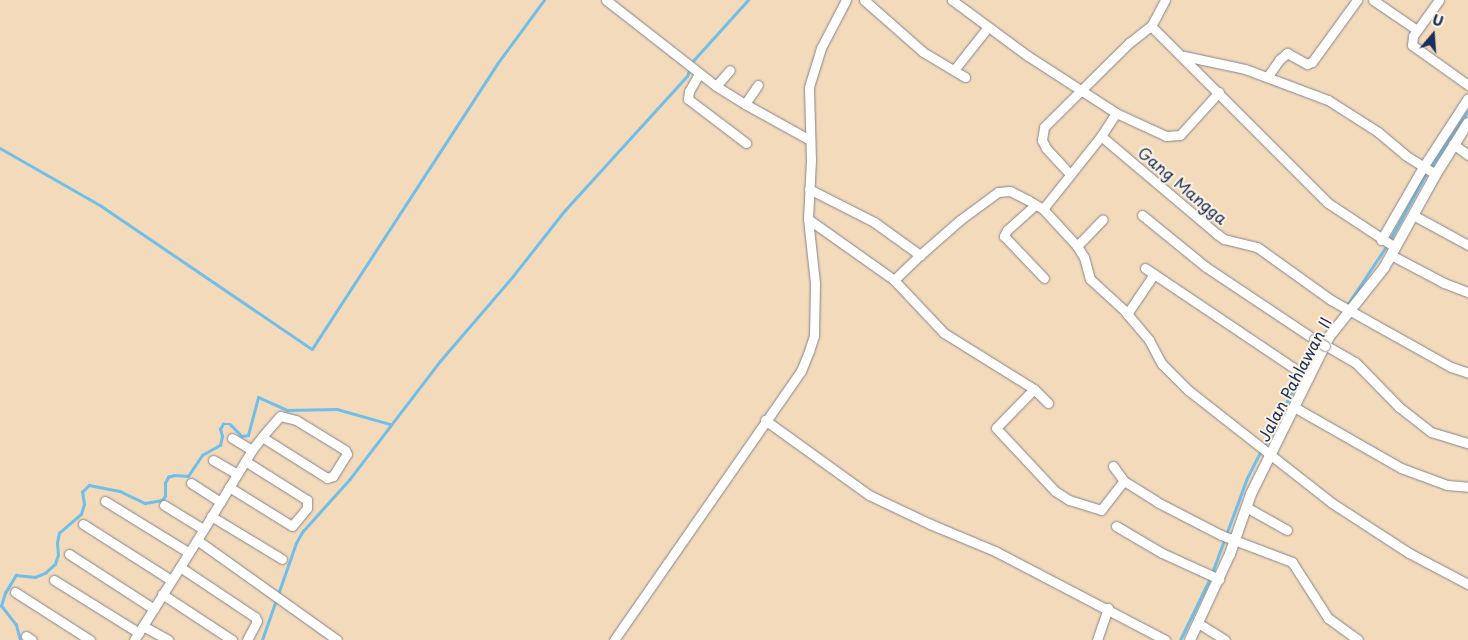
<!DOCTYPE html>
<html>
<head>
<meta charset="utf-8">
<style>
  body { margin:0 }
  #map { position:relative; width:1468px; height:640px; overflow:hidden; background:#f3daba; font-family:"Playpen Sans",sans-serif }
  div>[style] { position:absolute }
  .stream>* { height:2.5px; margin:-1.25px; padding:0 1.25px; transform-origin:1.25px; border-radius:1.25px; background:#6fbfea }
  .roads { filter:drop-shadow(0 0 1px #87848c) drop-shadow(0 0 1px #87848c) }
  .minor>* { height:9px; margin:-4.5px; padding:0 4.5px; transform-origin:4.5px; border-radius:4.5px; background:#fff }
  .tertiary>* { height:10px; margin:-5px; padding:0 5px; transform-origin:5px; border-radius:5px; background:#fff }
  .bridges { filter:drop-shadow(0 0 1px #87848c) drop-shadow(0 0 1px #87848c) }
  .minor-bridge>* { height:9px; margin:-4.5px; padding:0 4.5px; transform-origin:4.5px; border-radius:4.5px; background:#fff }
  span { translate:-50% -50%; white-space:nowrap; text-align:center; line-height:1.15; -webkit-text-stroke:4px #fcf5e5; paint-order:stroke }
  .street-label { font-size:16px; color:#1b2f5e }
  .north { position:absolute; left:1408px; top:10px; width:50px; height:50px; -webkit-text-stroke:4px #fcf5e5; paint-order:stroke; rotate:18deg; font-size:14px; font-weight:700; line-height:20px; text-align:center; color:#1b2f5e }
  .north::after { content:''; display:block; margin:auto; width:18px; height:22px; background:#1b2f5e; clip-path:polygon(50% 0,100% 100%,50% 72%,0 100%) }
</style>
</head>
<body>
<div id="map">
  <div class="stream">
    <i style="left:691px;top:63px;width:85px;rotate:-47.9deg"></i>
    <i style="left:0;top:148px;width:115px;rotate:29.7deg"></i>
    <i style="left:100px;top:205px;width:256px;rotate:34.2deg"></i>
    <i style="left:312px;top:349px;width:340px;rotate:-57deg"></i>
    <i style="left:497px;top:64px;width:79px;rotate:-53.7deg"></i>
    <i style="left:1430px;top:168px;width:69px;rotate:-56.3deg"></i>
    <i style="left:1346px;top:307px;width:74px;rotate:-56.5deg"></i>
    <i style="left:1387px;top:245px;width:83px;rotate:-61.3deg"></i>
    <i style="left:1303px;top:371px;width:24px;rotate:-55deg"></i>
    <i style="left:1264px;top:446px;width:79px;rotate:-62.8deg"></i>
    <i style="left:1212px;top:573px;width:101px;rotate:-69.8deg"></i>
    <i style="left:1247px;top:478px;width:30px;rotate:-63deg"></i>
    <i style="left:20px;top:640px;width:16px;rotate:-105deg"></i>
    <i style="left:16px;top:625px;width:24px;rotate:-128deg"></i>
    <i style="left:1px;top:606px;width:14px;rotate:-73deg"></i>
    <i style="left:5px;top:593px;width:21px;rotate:-59deg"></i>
    <i style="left:16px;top:575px;width:19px;rotate:6deg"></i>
    <i style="left:35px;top:577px;width:11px;rotate:-22deg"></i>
    <i style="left:45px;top:573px;width:13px;rotate:-42deg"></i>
    <i style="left:55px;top:564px;width:9px;rotate:-72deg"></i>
    <i style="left:58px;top:555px;width:12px;rotate:-95deg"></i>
    <i style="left:57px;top:543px;width:10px;rotate:-79deg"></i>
    <i style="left:59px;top:533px;width:29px;rotate:-41deg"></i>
    <i style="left:81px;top:514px;width:10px;rotate:-73deg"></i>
    <i style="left:84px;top:504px;width:12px;rotate:-99deg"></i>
    <i style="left:82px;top:492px;width:10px;rotate:-45deg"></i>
    <i style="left:89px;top:485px;width:32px;rotate:11deg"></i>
    <i style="left:120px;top:491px;width:28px;rotate:26deg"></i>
    <i style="left:145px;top:503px;width:17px;rotate:-10deg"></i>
    <i style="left:162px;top:500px;width:5px;rotate:-53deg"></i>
    <i style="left:165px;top:496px;width:13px;rotate:-90deg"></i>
    <i style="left:165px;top:483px;width:7px;rotate:-63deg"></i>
    <i style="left:168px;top:477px;width:6px;rotate:-18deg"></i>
    <i style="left:174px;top:475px;width:14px;rotate:4deg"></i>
    <i style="left:188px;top:476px;width:25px;rotate:-56deg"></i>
    <i style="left:202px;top:455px;width:21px;rotate:-29deg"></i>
    <i style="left:220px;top:445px;width:9px;rotate:-77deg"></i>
    <i style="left:222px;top:436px;width:7px;rotate:-106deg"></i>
    <i style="left:220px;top:429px;width:6px;rotate:-59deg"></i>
    <i style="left:223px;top:424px;width:7px"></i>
    <i style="left:230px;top:424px;width:17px;rotate:45deg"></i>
    <i style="left:242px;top:436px;width:6px;rotate:-9deg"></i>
    <i style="left:248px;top:435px;width:39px;rotate:-75deg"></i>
    <i style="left:258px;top:397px;width:32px;rotate:24deg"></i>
    <i style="left:287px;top:410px;width:50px;rotate:-1.1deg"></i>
    <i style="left:337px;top:409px;width:55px;rotate:15.8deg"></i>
    <i style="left:262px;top:640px;width:103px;rotate:-70.7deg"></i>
    <i style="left:296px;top:543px;width:14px;rotate:-60deg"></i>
    <i style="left:303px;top:531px;width:69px;rotate:-48deg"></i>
    <i style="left:349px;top:480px;width:150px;rotate:-52.6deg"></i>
    <i style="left:440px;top:361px;width:112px;rotate:-49.3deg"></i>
    <i style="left:513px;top:276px;width:84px;rotate:-51.8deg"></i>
    <i style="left:565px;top:210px;width:181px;rotate:-47.7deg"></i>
    <i style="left:687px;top:76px;width:9px;rotate:-69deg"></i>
    <i style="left:1180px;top:640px;width:69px;rotate:-64.2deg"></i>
  </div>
  <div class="roads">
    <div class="minor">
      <i style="left:606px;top:0;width:140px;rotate:38deg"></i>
      <i style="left:716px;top:86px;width:34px;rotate:32deg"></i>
      <i style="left:745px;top:104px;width:74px;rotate:29deg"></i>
      <i style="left:864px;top:0;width:79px;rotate:41.4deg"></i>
      <i style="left:923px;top:52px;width:49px;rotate:30.8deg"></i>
      <i style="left:952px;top:0;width:94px;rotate:36.4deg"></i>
      <i style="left:1028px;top:56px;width:105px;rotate:32.9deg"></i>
      <i style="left:1116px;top:113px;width:55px;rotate:24.7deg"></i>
      <i style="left:1166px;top:136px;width:14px;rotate:-4deg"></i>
      <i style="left:1180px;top:135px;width:58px;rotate:-47.8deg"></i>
      <i style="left:1165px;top:0;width:30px;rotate:118deg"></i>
      <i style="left:1151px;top:26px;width:250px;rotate:45deg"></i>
      <i style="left:1328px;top:203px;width:80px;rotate:33.3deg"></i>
      <i style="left:1373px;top:0;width:53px;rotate:34.3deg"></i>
      <i style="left:1439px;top:0;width:44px;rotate:125.8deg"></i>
      <i style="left:1413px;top:36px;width:9px;rotate:96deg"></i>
      <i style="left:1412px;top:45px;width:69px;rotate:35.5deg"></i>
      <i style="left:1184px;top:56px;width:62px;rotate:12deg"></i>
      <i style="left:1245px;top:69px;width:89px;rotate:20.5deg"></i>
      <i style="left:1328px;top:100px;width:59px;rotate:32.6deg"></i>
      <i style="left:1378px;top:132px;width:35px;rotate:40deg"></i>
      <i style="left:1405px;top:155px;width:36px;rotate:32deg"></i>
      <i style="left:954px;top:70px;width:55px;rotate:-51.7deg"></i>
      <i style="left:699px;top:74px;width:20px;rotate:120deg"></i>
      <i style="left:689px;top:91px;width:8px;rotate:97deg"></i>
      <i style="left:688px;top:99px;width:73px;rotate:37.2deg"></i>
      <i style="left:1268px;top:76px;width:19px;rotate:-55deg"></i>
      <i style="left:1279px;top:60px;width:11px;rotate:-41deg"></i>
      <i style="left:1287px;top:53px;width:23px;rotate:29deg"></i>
      <i style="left:1307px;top:64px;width:5px;rotate:-22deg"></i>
      <i style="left:1312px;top:62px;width:77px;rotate:-54deg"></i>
      <i style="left:716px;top:86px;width:21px;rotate:-49deg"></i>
      <i style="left:745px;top:104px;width:23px;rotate:-56deg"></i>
      <i style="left:1116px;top:113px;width:27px;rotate:123deg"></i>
      <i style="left:1101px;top:136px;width:152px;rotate:40.2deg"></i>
      <i style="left:1217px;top:234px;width:9px;rotate:36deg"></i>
      <i style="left:1224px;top:239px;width:34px;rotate:14deg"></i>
      <i style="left:1257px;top:247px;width:91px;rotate:35.6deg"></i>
      <i style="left:1331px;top:300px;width:137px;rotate:29.2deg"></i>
      <i style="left:1451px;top:367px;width:18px;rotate:19deg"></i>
      <i style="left:1453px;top:144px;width:19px;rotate:36deg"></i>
      <i style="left:1070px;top:174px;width:35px;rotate:-133deg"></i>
      <i style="left:1046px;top:148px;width:9px;rotate:-117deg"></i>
      <i style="left:1042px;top:140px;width:13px;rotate:-81deg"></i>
      <i style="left:1044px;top:127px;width:120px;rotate:-44.7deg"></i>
      <i style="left:1129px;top:43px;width:28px;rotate:-38deg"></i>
      <i style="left:809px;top:189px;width:73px;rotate:26.9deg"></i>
      <i style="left:874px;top:222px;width:57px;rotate:35.7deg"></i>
      <i style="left:920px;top:255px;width:53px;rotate:-41.2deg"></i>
      <i style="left:960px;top:220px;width:47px;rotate:-36.4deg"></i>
      <i style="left:998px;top:192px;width:12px;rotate:-5deg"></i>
      <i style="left:1010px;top:191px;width:20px;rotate:27deg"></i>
      <i style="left:1028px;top:200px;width:17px;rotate:31deg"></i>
      <i style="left:1043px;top:209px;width:50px;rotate:47.4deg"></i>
      <i style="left:1077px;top:246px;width:13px;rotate:58deg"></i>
      <i style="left:1084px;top:257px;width:23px;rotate:75deg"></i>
      <i style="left:1090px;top:279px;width:46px;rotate:42.4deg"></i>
      <i style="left:1124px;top:310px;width:39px;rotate:50deg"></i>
      <i style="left:1149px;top:340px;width:27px;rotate:62deg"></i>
      <i style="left:1162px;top:364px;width:37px;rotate:45deg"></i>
      <i style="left:1188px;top:390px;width:183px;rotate:38.1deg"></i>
      <i style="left:1332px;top:503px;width:92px;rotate:33deg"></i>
      <i style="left:1409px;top:553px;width:67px;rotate:27.7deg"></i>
      <i style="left:1035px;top:205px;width:38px;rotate:138deg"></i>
      <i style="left:1007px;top:230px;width:7px;rotate:117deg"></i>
      <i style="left:1004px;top:236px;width:58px;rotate:46.4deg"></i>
      <i style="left:1043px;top:209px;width:93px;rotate:-51.5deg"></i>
      <i style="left:1142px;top:215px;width:82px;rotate:39.1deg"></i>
      <i style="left:1206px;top:267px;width:130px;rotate:33.7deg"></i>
      <i style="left:1413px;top:215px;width:63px;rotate:28.6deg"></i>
      <i style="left:808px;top:219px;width:105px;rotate:35.3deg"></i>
      <i style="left:894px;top:280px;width:73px;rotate:46.7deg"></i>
      <i style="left:944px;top:333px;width:106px;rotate:31.9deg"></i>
      <i style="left:1034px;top:389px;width:20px;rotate:45deg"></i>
      <i style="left:1381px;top:240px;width:84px;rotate:-60.1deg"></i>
      <i style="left:1423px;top:167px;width:82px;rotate:-56.9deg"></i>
      <i style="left:1077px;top:246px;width:37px;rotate:-46deg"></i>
      <i style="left:1391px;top:255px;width:60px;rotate:27.8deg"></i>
      <i style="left:1444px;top:283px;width:26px;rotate:21deg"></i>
      <i style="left:1145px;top:268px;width:197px;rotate:33.9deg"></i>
      <i style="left:894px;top:280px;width:36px;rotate:-44deg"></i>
      <i style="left:1127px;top:314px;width:48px;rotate:-56deg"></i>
      <i style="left:1325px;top:345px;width:34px;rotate:30deg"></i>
      <i style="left:1355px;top:362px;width:63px;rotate:45.6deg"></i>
      <i style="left:1399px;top:407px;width:41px;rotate:38deg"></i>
      <i style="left:1431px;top:432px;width:39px;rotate:17deg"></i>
      <i style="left:1034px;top:389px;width:54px;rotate:134.3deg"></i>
      <i style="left:996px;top:428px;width:86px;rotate:46.9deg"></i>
      <i style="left:1055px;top:491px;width:17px;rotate:33deg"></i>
      <i style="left:1069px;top:500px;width:34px;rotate:17deg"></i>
      <i style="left:1101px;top:510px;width:37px;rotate:-52deg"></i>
      <i style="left:1294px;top:407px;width:123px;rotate:29.7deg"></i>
      <i style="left:1401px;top:468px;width:49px;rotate:20.3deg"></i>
      <i style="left:1447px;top:485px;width:21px;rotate:5deg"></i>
      <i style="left:765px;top:420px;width:128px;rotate:35.8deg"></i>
      <i style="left:869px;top:495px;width:68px;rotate:25.4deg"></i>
      <i style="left:930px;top:524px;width:70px;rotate:22.6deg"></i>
      <i style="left:995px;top:551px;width:192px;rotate:27.6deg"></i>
      <i style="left:262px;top:437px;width:77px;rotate:32.2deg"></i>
      <i style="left:327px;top:478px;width:6px;rotate:-18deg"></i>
      <i style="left:333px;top:476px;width:26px;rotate:-58deg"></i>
      <i style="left:347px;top:454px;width:4px;rotate:-117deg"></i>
      <i style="left:345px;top:450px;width:57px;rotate:-148.5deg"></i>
      <i style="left:296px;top:420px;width:16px;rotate:-166deg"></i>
      <i style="left:280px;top:416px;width:28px;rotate:131deg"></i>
      <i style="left:262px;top:437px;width:16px;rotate:128deg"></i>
      <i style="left:252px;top:450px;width:105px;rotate:121.4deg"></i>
      <i style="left:197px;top:540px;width:172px;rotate:35.5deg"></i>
      <i style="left:232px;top:438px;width:23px;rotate:31deg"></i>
      <i style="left:213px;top:460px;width:28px;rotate:30deg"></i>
      <i style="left:1113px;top:466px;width:19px;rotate:54deg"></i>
      <i style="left:1124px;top:481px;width:39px;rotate:32deg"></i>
      <i style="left:1157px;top:502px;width:72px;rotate:27.3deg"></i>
      <i style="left:1221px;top:535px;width:76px;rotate:20.8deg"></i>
      <i style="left:1292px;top:562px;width:67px;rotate:57.3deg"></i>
      <i style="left:1328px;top:618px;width:37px;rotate:36deg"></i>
      <i style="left:191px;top:483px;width:35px;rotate:33deg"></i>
      <i style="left:229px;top:487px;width:74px;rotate:31.8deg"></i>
      <i style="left:292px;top:526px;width:23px;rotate:-50deg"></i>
      <i style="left:307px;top:508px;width:8px;rotate:-90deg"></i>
      <i style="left:307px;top:500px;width:73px;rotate:-147.8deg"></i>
      <i style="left:105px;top:501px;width:97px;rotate:31.6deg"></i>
      <i style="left:164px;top:505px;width:46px;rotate:31.6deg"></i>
      <i style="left:1246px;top:507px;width:47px;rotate:29.3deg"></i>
      <i style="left:211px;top:516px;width:83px;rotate:31.2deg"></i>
      <i style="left:83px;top:524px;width:104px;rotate:32.5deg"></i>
      <i style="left:1116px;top:526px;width:53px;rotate:30.4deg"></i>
      <i style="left:1162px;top:553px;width:63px;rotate:24.5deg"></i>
      <i style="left:69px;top:554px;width:101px;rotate:32.9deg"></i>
      <i style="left:180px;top:567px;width:90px;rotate:33.7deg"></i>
      <i style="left:255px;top:617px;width:4px;rotate:63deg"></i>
      <i style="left:257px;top:621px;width:21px;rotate:118deg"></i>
      <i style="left:54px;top:580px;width:100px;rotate:31.9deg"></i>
      <i style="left:15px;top:592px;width:89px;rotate:32.6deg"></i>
      <i style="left:162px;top:594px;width:84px;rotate:33.3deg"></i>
      <i style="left:1198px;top:623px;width:32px;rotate:32deg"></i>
      <i style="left:143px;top:626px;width:29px;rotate:29deg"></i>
      <i style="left:26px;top:636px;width:7px;rotate:34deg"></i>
      <i style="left:134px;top:640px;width:118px;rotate:-57.8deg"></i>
      <i style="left:614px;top:640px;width:328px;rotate:-55.2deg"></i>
      <i style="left:801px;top:371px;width:22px;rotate:-68deg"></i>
      <i style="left:809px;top:351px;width:16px;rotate:-72deg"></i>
      <i style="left:814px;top:336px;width:53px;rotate:-88.9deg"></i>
      <i style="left:815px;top:283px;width:64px;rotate:-96.2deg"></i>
      <i style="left:808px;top:219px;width:59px;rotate:-87.1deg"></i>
      <i style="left:811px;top:160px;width:73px;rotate:-91.6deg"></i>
      <i style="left:809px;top:87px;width:41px;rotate:-72.9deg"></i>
      <i style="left:821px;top:48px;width:54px;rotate:-62.5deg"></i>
      <i style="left:1097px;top:640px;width:34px;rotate:-71deg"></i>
    </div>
    <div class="tertiary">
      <i style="left:1190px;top:640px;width:95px;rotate:-65.1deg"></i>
      <i style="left:1230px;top:554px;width:64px;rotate:-70.7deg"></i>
      <i style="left:1251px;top:494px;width:175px;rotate:-63.6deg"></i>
      <i style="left:1329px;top:337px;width:88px;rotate:-51.4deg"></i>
      <i style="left:1384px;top:268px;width:107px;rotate:-61deg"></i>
      <i style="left:1436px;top:174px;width:60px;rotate:-57.9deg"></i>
    </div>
  </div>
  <div class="bridges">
    <div class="minor-bridge">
      <i style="left:1314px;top:339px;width:13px;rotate:32deg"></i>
    </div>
  </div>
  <div class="street-label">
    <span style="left:1183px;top:185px;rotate:40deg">Gang Mangga</span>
    <span style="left:1294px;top:379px;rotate:-62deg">Jalan Pahlawan II</span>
  </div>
  <div class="north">U</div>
</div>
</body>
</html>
